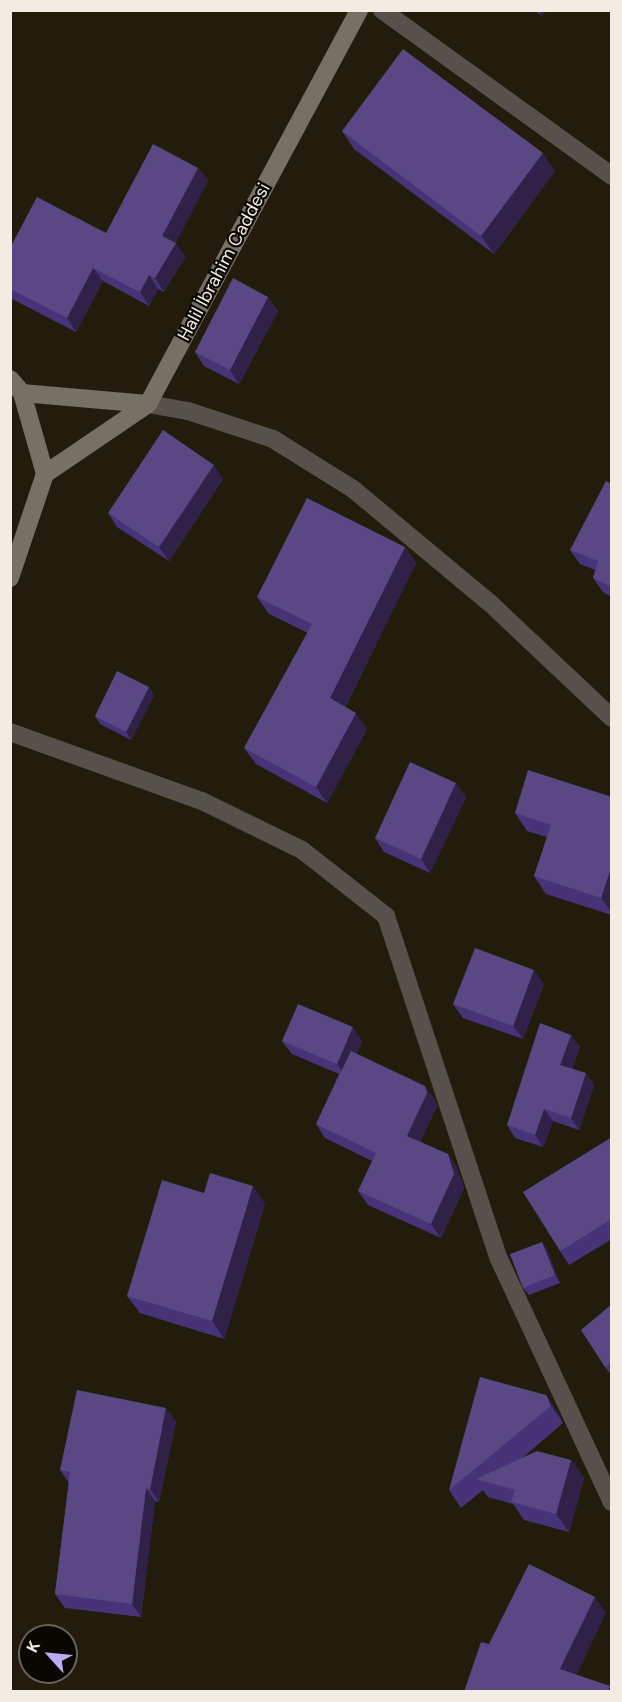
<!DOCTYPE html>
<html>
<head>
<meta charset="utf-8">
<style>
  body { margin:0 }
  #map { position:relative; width:622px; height:1702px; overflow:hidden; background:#231c0d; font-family:"DM Sans",sans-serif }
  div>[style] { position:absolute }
  .street>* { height:18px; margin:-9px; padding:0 9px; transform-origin:9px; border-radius:9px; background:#56524b }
  .secondary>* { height:18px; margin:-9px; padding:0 9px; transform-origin:9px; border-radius:9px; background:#777165 }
  .wall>* { inset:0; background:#483378 }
  .shaded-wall>* { inset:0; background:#312148 }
  .building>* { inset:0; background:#5a4784 }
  span { translate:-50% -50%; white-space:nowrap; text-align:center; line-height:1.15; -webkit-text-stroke:4.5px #0a0703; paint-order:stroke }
  .street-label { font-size:18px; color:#f2ede3 }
  .frame { position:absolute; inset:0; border:12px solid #f2ede3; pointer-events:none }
  .north { position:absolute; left:18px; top:1624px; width:60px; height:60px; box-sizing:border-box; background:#0a0703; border:2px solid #67635d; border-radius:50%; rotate:297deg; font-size:16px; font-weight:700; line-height:24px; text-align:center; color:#f2ede3 }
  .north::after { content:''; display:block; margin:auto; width:21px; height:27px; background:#b9abf7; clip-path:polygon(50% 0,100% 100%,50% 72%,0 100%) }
</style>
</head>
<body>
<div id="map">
  <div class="street">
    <i style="left:382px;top:10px;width:284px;rotate:35.8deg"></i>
    <i style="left:148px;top:404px;width:41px;rotate:9.9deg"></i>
    <i style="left:188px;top:411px;width:89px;rotate:18.2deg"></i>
    <i style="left:273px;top:439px;width:94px;rotate:32deg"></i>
    <i style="left:353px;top:489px;width:180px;rotate:39.8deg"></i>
    <i style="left:491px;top:604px;width:166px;rotate:43.3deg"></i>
    <i style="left:10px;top:732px;width:204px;rotate:19.8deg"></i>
    <i style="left:202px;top:801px;width:111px;rotate:26.1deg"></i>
    <i style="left:302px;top:850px;width:107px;rotate:38.2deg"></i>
    <i style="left:386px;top:916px;width:361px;rotate:71.8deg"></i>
    <i style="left:499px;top:1259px;width:268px;rotate:65.1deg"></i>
  </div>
  <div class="secondary">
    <i style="left:10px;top:379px;width:18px;rotate:49deg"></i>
    <i style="left:22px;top:393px;width:84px;rotate:74.1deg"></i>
    <i style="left:22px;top:393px;width:126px;rotate:5deg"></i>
    <i style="left:45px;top:474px;width:125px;rotate:-34.2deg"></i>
    <i style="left:148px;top:404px;width:447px;rotate:-61.8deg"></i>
    <i style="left:10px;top:578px;width:110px;rotate:-71.4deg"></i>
  </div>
  <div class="wall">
    <i style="clip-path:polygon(534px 10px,546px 10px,542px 16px)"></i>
    <i style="clip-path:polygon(342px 131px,555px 171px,494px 254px,354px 149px)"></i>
    <i style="clip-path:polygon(198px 168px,208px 181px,175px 243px,185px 257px,164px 292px,158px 289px,149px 306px,103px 281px,76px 332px,10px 298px,10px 248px,106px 233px)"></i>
    <i style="clip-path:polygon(268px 297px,278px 311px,239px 384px,204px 366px,195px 352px)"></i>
    <i style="clip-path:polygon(223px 479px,169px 561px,117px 527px,108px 513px)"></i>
    <i style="clip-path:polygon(612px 484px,612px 597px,603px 592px,593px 578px,595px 570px,580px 564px,570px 550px)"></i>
    <i style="clip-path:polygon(405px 547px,416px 563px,345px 707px,367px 729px,327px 803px,256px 764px,244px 748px,308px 633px,269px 614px,257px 597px)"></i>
    <i style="clip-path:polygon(149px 687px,154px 695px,131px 740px,100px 724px,95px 716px)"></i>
    <i style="clip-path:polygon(466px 797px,430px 873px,384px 852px,375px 838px)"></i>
    <i style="clip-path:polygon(612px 797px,612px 915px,546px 894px,534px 876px,547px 837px,527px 831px,515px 813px)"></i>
    <i style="clip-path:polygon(544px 984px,523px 1039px,463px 1018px,453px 1004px)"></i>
    <i style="clip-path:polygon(571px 1035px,580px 1047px,572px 1069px,594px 1085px,579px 1130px,553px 1121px,543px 1147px,515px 1138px,507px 1125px)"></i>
    <i style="clip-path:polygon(282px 1041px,362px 1041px,357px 1054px,435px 1100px,437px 1106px,420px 1142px,448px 1154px,457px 1168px,464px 1188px,441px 1238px,368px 1205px,358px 1191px,372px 1161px,325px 1138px,316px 1124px,339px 1074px,292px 1054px)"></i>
    <i style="clip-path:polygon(612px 1137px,612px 1239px,569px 1265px,560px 1251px)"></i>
    <i style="clip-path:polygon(204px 1193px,265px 1204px,224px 1339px,140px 1313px,127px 1296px)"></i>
    <i style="clip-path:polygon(542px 1242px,547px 1250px,560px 1283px,529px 1295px,523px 1288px)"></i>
    <i style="clip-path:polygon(612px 1304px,612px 1376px,605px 1367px)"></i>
    <i style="clip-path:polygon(546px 1395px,558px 1413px,563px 1423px,521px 1459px,571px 1460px,584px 1478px,569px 1532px,524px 1520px,513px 1504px,488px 1497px,483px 1490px,461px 1508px,449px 1490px)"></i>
    <i style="clip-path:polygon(176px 1421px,159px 1502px,155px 1501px,141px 1617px,65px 1608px,55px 1594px,69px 1483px,60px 1470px)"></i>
  </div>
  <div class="shaded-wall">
    <i style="clip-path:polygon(538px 10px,546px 10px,542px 16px)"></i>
    <i style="clip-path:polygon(543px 153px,555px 171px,494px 254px,481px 236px)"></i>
    <i style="clip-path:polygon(198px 168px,208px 181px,172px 250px,176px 243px,185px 257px,164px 292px,155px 278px,162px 236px)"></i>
    <i style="clip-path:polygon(93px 268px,103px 281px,76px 332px,67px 318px)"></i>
    <i style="clip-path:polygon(149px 275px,158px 289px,149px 306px,140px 292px)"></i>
    <i style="clip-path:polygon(268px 297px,278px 311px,239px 384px,230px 370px)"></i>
    <i style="clip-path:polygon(214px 465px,223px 479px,169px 561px,159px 547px)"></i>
    <i style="clip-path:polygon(405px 547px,416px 563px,341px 714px,330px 698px)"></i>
    <i style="clip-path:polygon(149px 687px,154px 695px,131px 740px,126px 732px)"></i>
    <i style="clip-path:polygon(356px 713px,367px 729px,327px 803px,316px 787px)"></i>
    <i style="clip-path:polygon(456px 783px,466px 797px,430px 873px,421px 859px)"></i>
    <i style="clip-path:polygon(612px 865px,612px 913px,601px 898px)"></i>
    <i style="clip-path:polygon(534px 970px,544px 984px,523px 1039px,513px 1026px)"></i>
    <i style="clip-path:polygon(353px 1027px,362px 1041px,347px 1078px,337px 1064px)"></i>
    <i style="clip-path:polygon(571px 1035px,580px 1047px,569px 1077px,560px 1065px)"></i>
    <i style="clip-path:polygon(586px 1073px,594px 1085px,579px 1130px,571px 1118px)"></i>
    <i style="clip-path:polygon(425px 1086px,435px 1100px,437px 1106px,417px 1149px,407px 1136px)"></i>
    <i style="clip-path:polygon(544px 1109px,553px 1121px,543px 1147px,535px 1135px)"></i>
    <i style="clip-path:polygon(448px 1154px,457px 1168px,464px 1188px,441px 1238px,431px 1224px)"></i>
    <i style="clip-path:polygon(253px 1186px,265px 1204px,224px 1339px,212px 1321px)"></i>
    <i style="clip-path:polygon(542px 1242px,547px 1250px,560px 1283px,555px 1275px)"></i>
    <i style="clip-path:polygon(546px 1395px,558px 1413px,563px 1423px,551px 1406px)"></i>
    <i style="clip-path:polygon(166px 1408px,176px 1421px,159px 1502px,150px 1489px)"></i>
    <i style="clip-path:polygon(571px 1460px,584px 1478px,569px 1532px,556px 1514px)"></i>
    <i style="clip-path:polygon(146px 1488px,155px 1501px,141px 1617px,132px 1604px)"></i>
    <i style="clip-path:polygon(595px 1597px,606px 1613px,572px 1685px,560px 1669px)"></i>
  </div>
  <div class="building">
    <i style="clip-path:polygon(403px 49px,543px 153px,481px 236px,342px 131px)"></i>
    <i style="clip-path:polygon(153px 144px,198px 168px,162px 236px,176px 243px,155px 278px,149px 275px,140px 292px,93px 268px,67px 318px,10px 289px,10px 248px,37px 197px,106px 233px)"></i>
    <i style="clip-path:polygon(233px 278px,268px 297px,230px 370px,195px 352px)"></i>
    <i style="clip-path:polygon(163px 430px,214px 465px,159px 547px,108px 513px)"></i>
    <i style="clip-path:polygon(606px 481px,612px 484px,612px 587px,593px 578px,598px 561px,570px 550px)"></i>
    <i style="clip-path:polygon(307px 498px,405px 547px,330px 698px,356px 713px,316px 787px,244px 748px,312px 624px,257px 597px)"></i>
    <i style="clip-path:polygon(117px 671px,149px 687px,126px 732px,95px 716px)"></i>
    <i style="clip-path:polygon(410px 762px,456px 783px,421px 859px,375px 838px)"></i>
    <i style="clip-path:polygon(528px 770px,612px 797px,612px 865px,601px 898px,534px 876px,551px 825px,515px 813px)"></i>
    <i style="clip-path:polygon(475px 948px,534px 970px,513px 1026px,453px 1004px)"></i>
    <i style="clip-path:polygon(298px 1004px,353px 1027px,337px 1064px,282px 1041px)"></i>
    <i style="clip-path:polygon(540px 1023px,571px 1035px,560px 1065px,586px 1073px,571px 1118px,544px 1109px,535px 1135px,507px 1125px)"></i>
    <i style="clip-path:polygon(351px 1051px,425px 1086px,427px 1093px,407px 1136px,448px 1154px,454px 1174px,431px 1224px,358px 1191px,376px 1153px,316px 1124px)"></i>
    <i style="clip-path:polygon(612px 1137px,612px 1219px,560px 1251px,523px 1192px)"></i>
    <i style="clip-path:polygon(210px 1173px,253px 1186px,212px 1321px,127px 1296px,162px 1180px,204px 1193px)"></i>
    <i style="clip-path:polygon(542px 1242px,555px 1275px,523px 1288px,510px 1254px)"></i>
    <i style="clip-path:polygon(612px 1304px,612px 1362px,605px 1367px,581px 1330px)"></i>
    <i style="clip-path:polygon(480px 1377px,546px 1395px,551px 1406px,449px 1490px)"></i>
    <i style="clip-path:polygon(77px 1390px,166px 1408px,150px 1489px,146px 1488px,132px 1604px,55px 1594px,70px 1472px,60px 1470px)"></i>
    <i style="clip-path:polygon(537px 1451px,571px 1460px,556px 1514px,511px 1502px,515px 1490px,476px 1479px)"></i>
    <i style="clip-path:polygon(529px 1564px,595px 1597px,560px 1669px,610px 1686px,608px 1692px,464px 1692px,481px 1642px,489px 1644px)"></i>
  </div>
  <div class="street-label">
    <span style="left:224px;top:262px;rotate:-62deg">Halil İbrahim Caddesi</span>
  </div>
  <div class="frame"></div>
  <div class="north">K</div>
</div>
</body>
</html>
